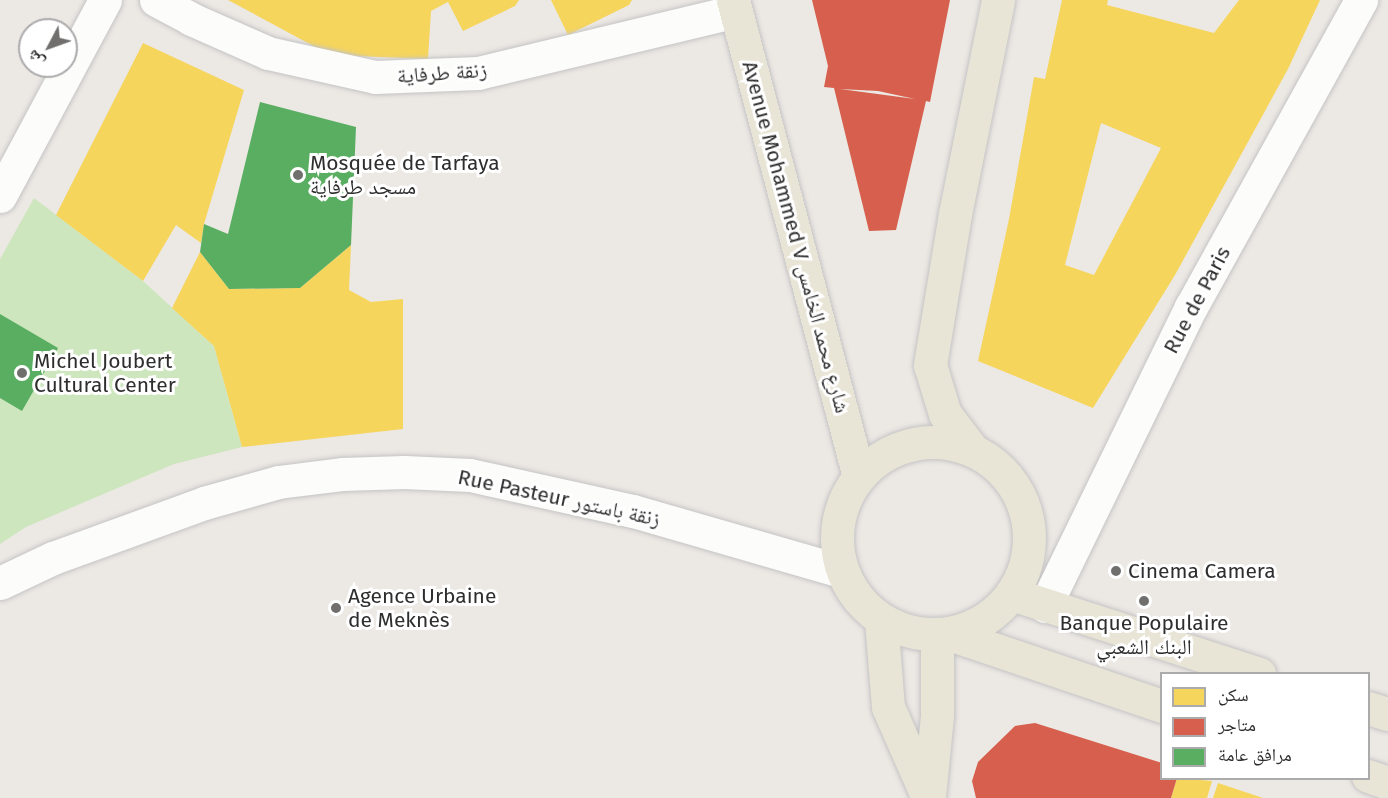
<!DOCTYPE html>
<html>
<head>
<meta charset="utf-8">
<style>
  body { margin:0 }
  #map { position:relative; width:1388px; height:798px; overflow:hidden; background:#ece8e4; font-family:"Fira Sans","Noto Naskh Arabic",sans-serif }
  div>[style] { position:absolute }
  .green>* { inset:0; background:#cee6be }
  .homes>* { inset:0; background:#f6d55c }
  .shops>* { inset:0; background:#d6604d }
  .public>* { inset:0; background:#5aae61 }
  .roads { filter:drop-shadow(0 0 2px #c5c4c5) drop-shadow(0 0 2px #c5c4c5) }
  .minor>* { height:33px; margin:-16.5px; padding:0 16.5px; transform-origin:16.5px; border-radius:16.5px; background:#fcfcfb }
  .major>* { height:33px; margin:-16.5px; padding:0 16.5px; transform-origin:16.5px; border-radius:16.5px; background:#e8e4d6 }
  .major>.ring { margin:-16.5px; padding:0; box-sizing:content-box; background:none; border:33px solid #e8e4d6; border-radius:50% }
  .dots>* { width:16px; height:16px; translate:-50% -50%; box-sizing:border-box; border:3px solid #fff; border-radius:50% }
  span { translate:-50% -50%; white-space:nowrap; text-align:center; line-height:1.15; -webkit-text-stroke:6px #fff; paint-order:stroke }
  .street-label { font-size:21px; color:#2e2e2e }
  .poi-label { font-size:21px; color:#2e2e2e }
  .left { translate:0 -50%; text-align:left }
  .legend { position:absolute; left:1160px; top:672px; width:210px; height:108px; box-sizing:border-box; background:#fff; border:2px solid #ababab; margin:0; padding:8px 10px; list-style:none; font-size:18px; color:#2e2e2e }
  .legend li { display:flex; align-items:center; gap:12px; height:30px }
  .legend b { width:30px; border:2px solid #ababab }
  .north { position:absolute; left:18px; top:18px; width:60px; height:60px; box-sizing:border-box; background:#fff; border:2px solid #ababab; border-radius:50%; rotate:229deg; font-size:16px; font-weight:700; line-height:24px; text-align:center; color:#2e2e2e }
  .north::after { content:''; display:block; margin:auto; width:21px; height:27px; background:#706f6e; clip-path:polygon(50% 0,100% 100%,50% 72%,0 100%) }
</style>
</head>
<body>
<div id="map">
  <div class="green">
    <i style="clip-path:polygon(34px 198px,143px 281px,214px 346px,242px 447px,174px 464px,26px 527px,0 544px,0 259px)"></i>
  </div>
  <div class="homes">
    <i style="clip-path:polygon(228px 0,519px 0,515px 6px,463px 31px,448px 2px,431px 11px,428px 59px,330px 55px)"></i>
    <i style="clip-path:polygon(551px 0,632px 0,629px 5px,568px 35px)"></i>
    <i style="clip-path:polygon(evenodd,1062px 0,1108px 0,1107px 5px,1214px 33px,1239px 0,1320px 0,1288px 69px,1175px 275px,1093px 408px,978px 361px,1009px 219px,1034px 77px,1045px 79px,1062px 0,1101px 123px,1161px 148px,1094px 275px,1065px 265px,1101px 123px)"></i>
    <i style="clip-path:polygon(143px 43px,244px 90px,204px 224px,201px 243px,176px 225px,143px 281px,56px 215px)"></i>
    <i style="clip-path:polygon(351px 245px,349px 290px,371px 302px,403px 299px,403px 429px,242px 447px,214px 346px,172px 308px,200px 252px,229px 289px,300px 288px)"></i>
    <i style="clip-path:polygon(1177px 778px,1212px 781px,1207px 798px,1171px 798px)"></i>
    <i style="clip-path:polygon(1218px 783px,1263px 798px,1213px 798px)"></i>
  </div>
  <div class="shops">
    <i style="clip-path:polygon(evenodd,812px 0,950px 0,930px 102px,926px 101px,896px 230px,869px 231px,834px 88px,824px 87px,828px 66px,812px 0,840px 89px,878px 91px,915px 99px,840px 89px)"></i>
    <i style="clip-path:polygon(1035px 723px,1162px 763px,1162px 778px,1177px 778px,1171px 798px,976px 798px,972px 781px,978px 762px,1015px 726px)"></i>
  </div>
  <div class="public">
    <i style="clip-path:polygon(260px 102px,356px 127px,351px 245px,300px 288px,229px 289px,200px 252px,204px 224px,228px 234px)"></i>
    <i style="clip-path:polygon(0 314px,58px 348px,22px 411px,0 398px)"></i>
  </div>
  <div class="roads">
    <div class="minor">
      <i style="left:156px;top:0;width:40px;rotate:28deg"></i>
      <i style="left:191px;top:19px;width:84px;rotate:23.8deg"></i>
      <i style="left:268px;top:53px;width:110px;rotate:12.6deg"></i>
      <i style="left:375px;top:77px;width:103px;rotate:-2.2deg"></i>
      <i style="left:478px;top:73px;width:265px;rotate:-13.5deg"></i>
      <i style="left:0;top:196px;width:222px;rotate:-61.8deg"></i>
      <i style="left:0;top:583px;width:59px;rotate:-25.3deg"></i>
      <i style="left:53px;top:558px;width:161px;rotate:-20deg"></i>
      <i style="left:204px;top:503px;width:77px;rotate:-15.8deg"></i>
      <i style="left:278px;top:482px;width:64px;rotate:-7.1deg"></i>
      <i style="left:342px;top:474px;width:62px;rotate:-1.8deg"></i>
      <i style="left:404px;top:472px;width:66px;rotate:2.6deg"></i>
      <i style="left:470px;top:475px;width:167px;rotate:12.5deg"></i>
      <i style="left:633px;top:511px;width:216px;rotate:16.1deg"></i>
      <i style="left:1045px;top:606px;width:333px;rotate:-64deg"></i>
      <i style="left:1191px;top:307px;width:351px;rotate:-61deg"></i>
    </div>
    <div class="major">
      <i style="left:733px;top:0;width:490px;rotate:75.2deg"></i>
      <i class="ring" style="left:837px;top:442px;width:159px;height:159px"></i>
      <i style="left:972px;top:449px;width:44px;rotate:-127.6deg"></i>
      <i style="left:945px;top:414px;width:51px;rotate:-107deg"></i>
      <i style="left:930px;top:365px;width:153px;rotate:-80.6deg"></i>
      <i style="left:955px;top:214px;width:218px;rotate:-78.6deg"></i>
      <i style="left:1012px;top:594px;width:260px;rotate:17.9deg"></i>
      <i style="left:881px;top:620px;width:87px;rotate:85.4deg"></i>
      <i style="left:888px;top:707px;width:99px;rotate:66.3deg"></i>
      <i style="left:949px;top:634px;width:225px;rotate:18.7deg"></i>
      <i style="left:1368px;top:708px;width:21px;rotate:17deg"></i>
      <i style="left:1368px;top:776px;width:21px;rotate:19deg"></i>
      <i style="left:929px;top:796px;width:80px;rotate:-84.3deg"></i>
      <i style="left:937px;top:716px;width:82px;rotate:-90deg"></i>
    </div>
  </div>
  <div class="dots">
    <i style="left:298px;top:175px;background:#706f6e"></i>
    <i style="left:22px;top:373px;background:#706f6e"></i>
    <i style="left:1116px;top:571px;background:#706f6e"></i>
    <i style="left:1144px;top:601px;background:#706f6e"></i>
    <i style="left:336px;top:608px;background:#706f6e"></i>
  </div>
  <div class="street-label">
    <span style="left:442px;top:73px;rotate:-4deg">زنقة طرفاية</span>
    <span style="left:796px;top:237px;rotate:75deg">Avenue Mohammed V شارع محمد الخامس</span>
    <span style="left:1197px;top:300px;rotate:-62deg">Rue de Paris</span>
    <span style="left:559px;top:498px;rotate:12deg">Rue Pasteur زنقة باستور</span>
  </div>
  <div class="poi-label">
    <span class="left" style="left:310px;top:175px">Mosquée de Tarfaya<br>مسجد طرفاية</span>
    <span class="left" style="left:34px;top:373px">Michel Joubert<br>Cultural Center</span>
    <span class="left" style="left:1128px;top:571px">Cinema Camera</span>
    <span class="left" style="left:348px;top:608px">Agence Urbaine<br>de Meknès</span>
    <span style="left:1144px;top:635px">Banque Populaire<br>البنك الشعبي</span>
  </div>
  <ul class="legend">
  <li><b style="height:16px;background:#f6d55c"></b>سكن</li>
  <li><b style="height:16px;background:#d6604d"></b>متاجر</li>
  <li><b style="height:16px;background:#5aae61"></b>مرافق عامة</li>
  </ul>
  <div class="north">ش</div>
</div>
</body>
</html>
